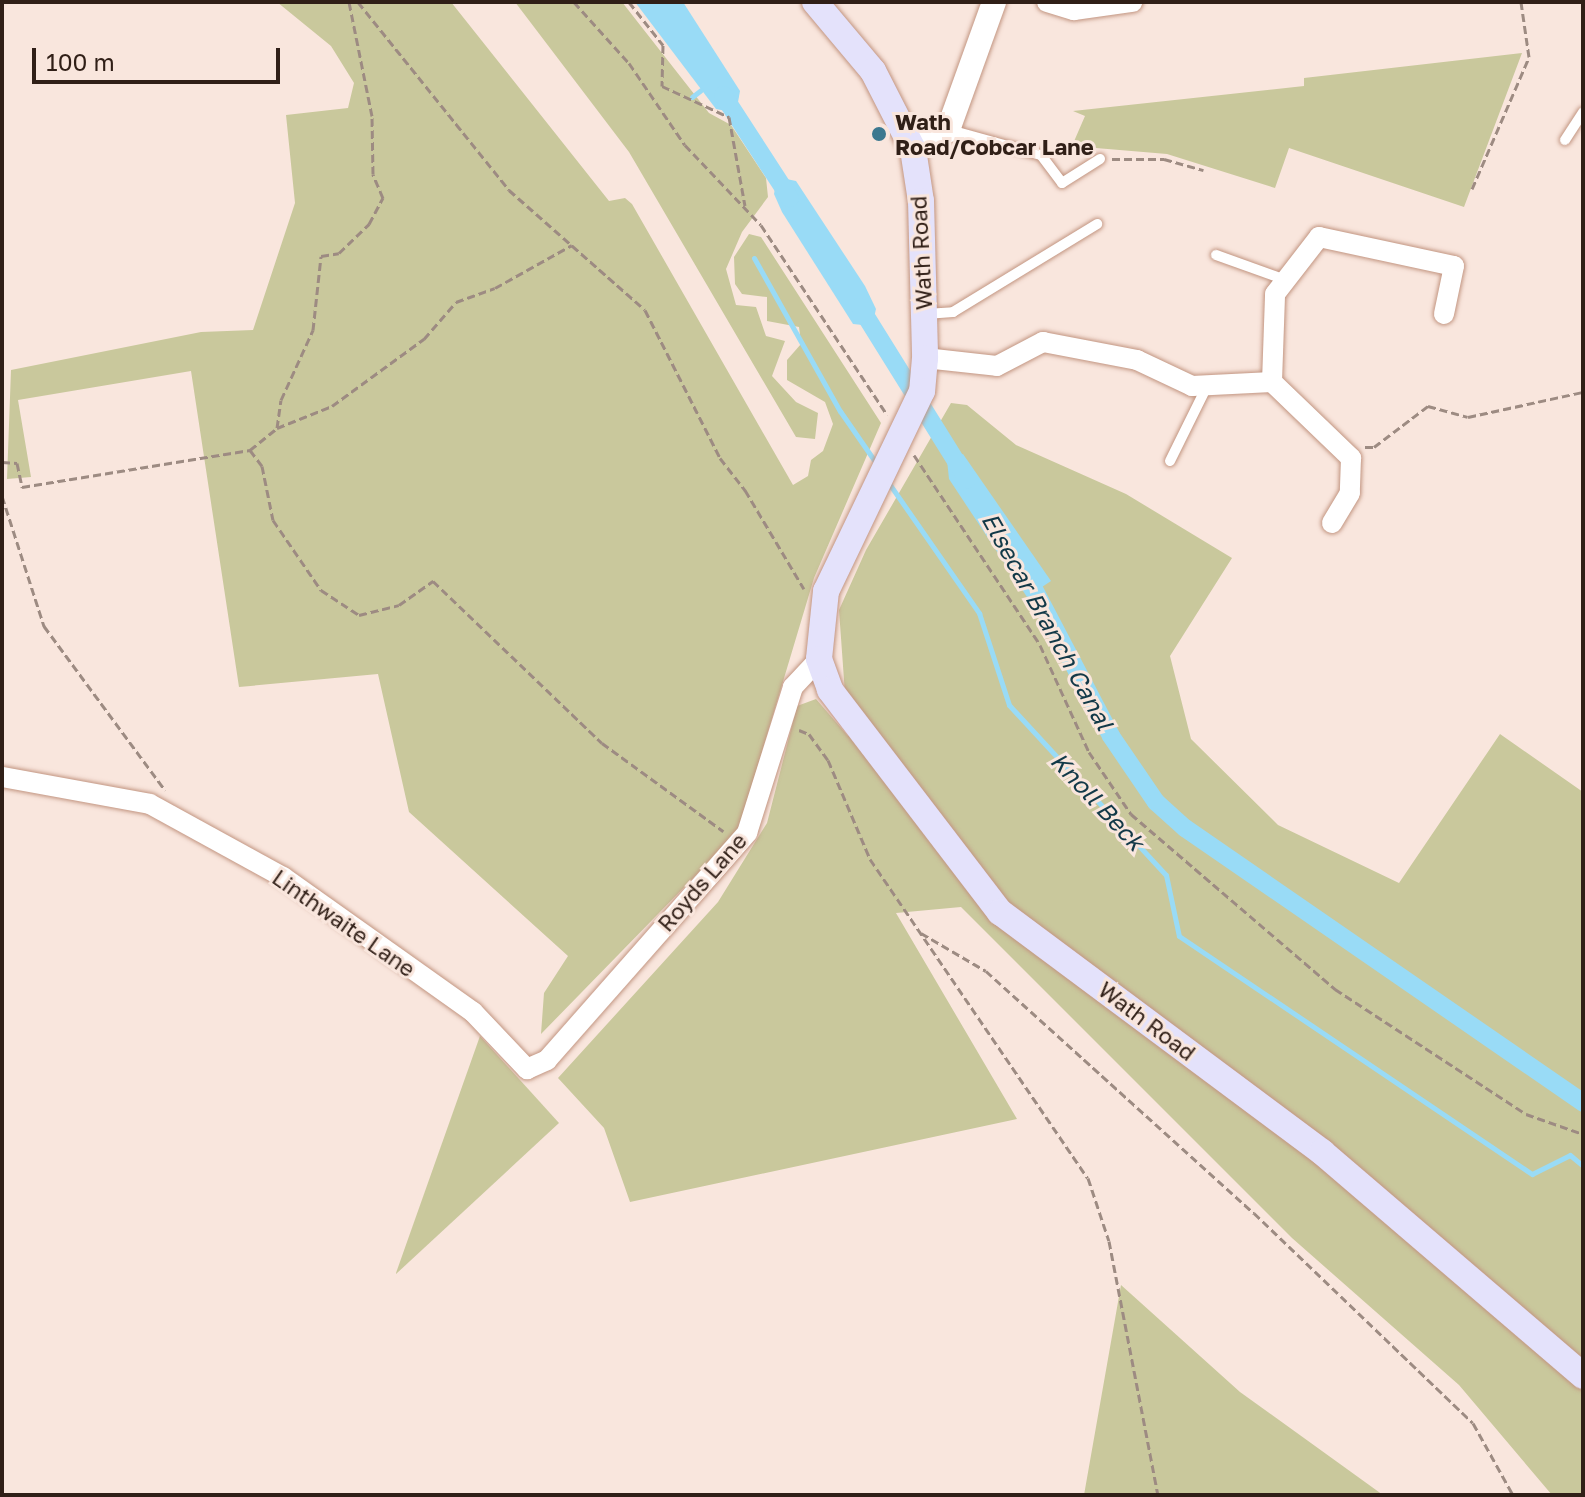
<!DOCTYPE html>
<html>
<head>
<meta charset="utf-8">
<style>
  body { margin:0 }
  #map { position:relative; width:1585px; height:1497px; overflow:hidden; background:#f9e6dd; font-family:"Golos Text",sans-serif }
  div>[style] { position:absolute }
  .green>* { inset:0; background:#c9c89c }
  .water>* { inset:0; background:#99dbf6 }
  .stream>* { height:5px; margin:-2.5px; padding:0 2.5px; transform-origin:2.5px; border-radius:2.5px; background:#99dbf6 }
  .canal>* { height:18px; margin:-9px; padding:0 9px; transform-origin:9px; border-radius:9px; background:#99dbf6 }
  .path>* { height:3px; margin-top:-1.5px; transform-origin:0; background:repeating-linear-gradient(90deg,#9d8b82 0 8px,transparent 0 12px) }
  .roads { filter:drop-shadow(0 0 2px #c29581) drop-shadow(0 0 2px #c29581) }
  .service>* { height:10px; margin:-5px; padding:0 5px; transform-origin:5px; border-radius:5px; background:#fff }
  .minor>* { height:20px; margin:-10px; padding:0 10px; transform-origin:10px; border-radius:10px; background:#fff }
  .tertiary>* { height:24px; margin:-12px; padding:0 12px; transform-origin:12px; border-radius:12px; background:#fff }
  .secondary>* { height:26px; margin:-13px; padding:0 13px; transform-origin:13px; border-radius:13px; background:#e4e2fb }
  .dots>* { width:22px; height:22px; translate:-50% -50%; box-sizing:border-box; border:4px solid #f9e6dd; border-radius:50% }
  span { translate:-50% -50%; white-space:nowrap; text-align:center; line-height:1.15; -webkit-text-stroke:6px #f9e6dd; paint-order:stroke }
  .poi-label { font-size:22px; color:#301f17; font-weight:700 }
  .left { translate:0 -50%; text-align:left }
  .street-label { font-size:22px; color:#301f17 }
  .water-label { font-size:24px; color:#123948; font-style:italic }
  .frame { position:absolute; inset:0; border:4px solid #301f17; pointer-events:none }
  .scale { position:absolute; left:32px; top:48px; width:248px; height:36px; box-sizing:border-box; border:4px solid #301f17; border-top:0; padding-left:10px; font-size:24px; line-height:28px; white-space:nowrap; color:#301f17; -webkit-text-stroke:6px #f9e6dd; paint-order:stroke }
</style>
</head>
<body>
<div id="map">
  <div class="green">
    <i style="clip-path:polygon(277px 2px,451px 2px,609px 201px,625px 198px,632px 204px,793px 485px,808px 476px,811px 460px,823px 451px,833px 424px,825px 402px,787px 380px,787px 360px,801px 344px,799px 327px,767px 321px,767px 297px,742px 294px,735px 284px,734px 257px,749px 234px,761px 237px,881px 423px,814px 578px,738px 832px,541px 1034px,544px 993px,568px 956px,409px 812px,378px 674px,239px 687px,191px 371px,18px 400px,31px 477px,7px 479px,11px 370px,201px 332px,253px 330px,295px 203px,286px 115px,348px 108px,354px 83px,331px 46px)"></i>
    <i style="clip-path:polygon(515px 2px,622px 2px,709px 113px,731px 125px,766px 178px,768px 197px,742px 232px,726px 269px,736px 305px,756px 307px,766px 336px,785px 341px,772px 376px,796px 402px,818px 413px,815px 439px,796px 437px,629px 152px)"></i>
    <i style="clip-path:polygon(1522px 53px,1464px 207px,1289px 148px,1275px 188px,1167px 154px,1072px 146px,1085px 116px,1073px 111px,1304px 86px,1304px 78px)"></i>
    <i style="clip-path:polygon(951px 403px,967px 405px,1016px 445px,1126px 494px,1232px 558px,1170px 656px,1191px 739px,1278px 825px,1399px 883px,1500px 734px,1583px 792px,1583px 1495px,1552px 1495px,1459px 1385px,1292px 1238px,961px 907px,896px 913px,1017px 1119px,630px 1202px,604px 1128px,558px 1078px,718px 902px,767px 823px,797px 706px,816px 699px,848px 736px,839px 610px,866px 550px)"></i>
    <i style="clip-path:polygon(480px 1036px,559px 1123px,396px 1274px,396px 1273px)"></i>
    <i style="clip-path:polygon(1121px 1285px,1240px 1392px,1383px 1495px,1084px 1495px)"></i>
  </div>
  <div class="water">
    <i style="clip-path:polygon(635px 2px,683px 2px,740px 91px,736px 113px,716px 109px)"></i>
    <i style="clip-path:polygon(777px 177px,796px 181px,865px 286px,876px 309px,872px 326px,853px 324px,782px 212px,774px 194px)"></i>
    <i style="clip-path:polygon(963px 454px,1051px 581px,1027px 597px,949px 479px,947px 460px)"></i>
  </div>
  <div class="stream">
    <i style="left:692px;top:97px;width:11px;rotate:-38deg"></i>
    <i style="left:754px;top:258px;width:176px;rotate:60.7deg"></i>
    <i style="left:840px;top:411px;width:63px;rotate:55.3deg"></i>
    <i style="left:888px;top:482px;width:160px;rotate:55.2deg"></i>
    <i style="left:979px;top:613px;width:97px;rotate:71.9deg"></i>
    <i style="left:1009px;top:705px;width:231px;rotate:47.3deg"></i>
    <i style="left:1166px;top:875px;width:62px;rotate:78deg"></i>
    <i style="left:1179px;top:936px;width:426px;rotate:34deg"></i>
    <i style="left:1532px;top:1174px;width:42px;rotate:-26.6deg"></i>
    <i style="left:1570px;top:1155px;width:17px;rotate:40deg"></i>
  </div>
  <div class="canal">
    <i style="left:723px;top:95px;width:123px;rotate:57deg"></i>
    <i style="left:860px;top:307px;width:203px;rotate:58.1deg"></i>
    <i style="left:1025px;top:572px;width:185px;rotate:62.3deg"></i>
    <i style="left:1111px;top:736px;width:80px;rotate:55.7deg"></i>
    <i style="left:1156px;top:802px;width:39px;rotate:42deg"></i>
    <i style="left:1185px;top:828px;width:484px;rotate:34.6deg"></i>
  </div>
  <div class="path">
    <i style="left:358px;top:2px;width:241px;rotate:51.2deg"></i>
    <i style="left:509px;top:190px;width:181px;rotate:41.4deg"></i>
    <i style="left:645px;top:310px;width:166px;rotate:63.1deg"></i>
    <i style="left:720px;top:458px;width:41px;rotate:52deg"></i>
    <i style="left:745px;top:490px;width:115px;rotate:59.2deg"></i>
    <i style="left:574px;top:2px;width:82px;rotate:48deg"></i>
    <i style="left:629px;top:63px;width:99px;rotate:55.7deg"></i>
    <i style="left:685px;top:145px;width:110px;rotate:46.5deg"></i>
    <i style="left:761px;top:225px;width:228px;rotate:56.4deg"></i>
    <i style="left:629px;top:2px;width:55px;rotate:51.7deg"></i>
    <i style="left:663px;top:45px;width:41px;rotate:91.4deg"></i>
    <i style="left:662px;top:86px;width:74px;rotate:24.8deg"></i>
    <i style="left:729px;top:117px;width:90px;rotate:79.8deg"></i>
    <i style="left:1112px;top:159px;width:52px"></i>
    <i style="left:1164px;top:159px;width:41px;rotate:15.8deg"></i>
    <i style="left:1472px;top:189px;width:144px;rotate:-66.6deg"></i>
    <i style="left:1529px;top:57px;width:56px;rotate:-98.3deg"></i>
    <i style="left:277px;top:428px;width:28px;rotate:-82deg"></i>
    <i style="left:281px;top:400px;width:77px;rotate:-65.4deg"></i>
    <i style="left:313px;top:330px;width:74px;rotate:-83.8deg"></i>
    <i style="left:321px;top:256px;width:18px;rotate:-9deg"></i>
    <i style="left:339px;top:253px;width:42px;rotate:-44deg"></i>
    <i style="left:369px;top:224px;width:30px;rotate:-62deg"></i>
    <i style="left:383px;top:198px;width:26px;rotate:-113deg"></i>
    <i style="left:373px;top:174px;width:58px;rotate:-91deg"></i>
    <i style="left:372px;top:116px;width:116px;rotate:-101.4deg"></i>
    <i style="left:1365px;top:447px;width:9px"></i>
    <i style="left:1374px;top:447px;width:68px;rotate:-37.2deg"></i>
    <i style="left:1428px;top:406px;width:41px;rotate:15.4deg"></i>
    <i style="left:1468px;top:417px;width:118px;rotate:-12.3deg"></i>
    <i style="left:250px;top:450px;width:20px;rotate:53deg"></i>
    <i style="left:262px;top:466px;width:55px;rotate:78.5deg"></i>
    <i style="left:273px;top:520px;width:85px;rotate:55.6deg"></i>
    <i style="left:321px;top:590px;width:45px;rotate:33.3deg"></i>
    <i style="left:359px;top:615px;width:41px;rotate:-14deg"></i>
    <i style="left:399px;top:605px;width:42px;rotate:-35.2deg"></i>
    <i style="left:433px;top:581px;width:234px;rotate:43.8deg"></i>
    <i style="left:602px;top:743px;width:150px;rotate:36deg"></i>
    <i style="left:914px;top:455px;width:228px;rotate:56.4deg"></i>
    <i style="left:1040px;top:645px;width:118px;rotate:65.4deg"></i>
    <i style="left:1089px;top:752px;width:75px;rotate:55.9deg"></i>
    <i style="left:1131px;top:814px;width:269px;rotate:40.6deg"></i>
    <i style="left:1335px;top:989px;width:228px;rotate:33.2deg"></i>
    <i style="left:1526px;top:1114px;width:60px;rotate:19.3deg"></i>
    <i style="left:2px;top:462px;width:15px;rotate:4deg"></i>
    <i style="left:17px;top:463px;width:25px;rotate:78deg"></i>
    <i style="left:22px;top:487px;width:231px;rotate:-9.2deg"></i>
    <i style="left:250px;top:450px;width:35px;rotate:-39deg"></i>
    <i style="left:277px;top:428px;width:59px;rotate:-21.8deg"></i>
    <i style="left:332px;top:406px;width:114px;rotate:-36.1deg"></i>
    <i style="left:424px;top:339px;width:49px;rotate:-49.1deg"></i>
    <i style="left:456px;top:302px;width:41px;rotate:-19.7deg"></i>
    <i style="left:495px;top:288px;width:88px;rotate:-29.2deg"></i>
    <i style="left:2px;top:496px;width:137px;rotate:72.1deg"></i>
    <i style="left:44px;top:626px;width:204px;rotate:53.6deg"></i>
    <i style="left:799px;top:730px;width:11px;rotate:22deg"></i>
    <i style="left:809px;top:734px;width:32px;rotate:54deg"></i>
    <i style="left:828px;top:760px;width:108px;rotate:67deg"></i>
    <i style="left:870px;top:859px;width:386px;rotate:55.7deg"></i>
    <i style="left:1088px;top:1178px;width:66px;rotate:71.6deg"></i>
    <i style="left:1109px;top:1241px;width:259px;rotate:79.1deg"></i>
    <i style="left:921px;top:933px;width:75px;rotate:30.3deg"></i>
    <i style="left:986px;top:971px;width:361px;rotate:42.1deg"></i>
    <i style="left:1254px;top:1213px;width:303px;rotate:43.8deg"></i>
    <i style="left:1473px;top:1423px;width:82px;rotate:60.9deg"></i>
  </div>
  <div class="roads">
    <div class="service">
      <i style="left:950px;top:130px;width:94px;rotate:15.4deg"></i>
      <i style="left:1041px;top:155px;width:35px;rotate:53deg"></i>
      <i style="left:1062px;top:183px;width:45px;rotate:-32.3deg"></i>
      <i style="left:1565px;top:140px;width:33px;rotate:-57deg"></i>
      <i style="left:1216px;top:255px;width:74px;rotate:19.7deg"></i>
      <i style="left:926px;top:314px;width:27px;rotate:-4deg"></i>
      <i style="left:953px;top:312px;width:169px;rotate:-31.4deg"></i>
      <i style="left:1170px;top:461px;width:84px;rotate:-63.7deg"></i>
    </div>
    <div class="minor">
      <i style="left:1047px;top:2px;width:28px;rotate:17deg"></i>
      <i style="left:1074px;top:10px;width:59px;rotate:-7.9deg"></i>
      <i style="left:925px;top:358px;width:72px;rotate:6.3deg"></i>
      <i style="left:997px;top:366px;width:52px;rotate:-27.6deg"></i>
      <i style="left:1043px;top:342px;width:96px;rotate:10.8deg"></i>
      <i style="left:1137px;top:360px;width:61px;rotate:25.3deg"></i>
      <i style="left:1192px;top:386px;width:80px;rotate:-2.9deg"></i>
      <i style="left:1272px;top:382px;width:110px;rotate:43.9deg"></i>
      <i style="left:1351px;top:458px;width:35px;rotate:92deg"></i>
      <i style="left:1350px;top:493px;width:35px;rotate:121deg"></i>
      <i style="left:1272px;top:382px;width:88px;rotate:-88deg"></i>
      <i style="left:1275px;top:294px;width:72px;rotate:-52.3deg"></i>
      <i style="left:1319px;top:237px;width:138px;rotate:12.1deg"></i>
      <i style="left:1454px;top:266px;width:49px;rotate:101.8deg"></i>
      <i style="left:2px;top:777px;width:150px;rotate:10.3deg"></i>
      <i style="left:150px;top:804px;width:152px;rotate:28.8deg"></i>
      <i style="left:283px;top:877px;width:233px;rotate:35.4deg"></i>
      <i style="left:473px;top:1012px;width:79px;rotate:46.5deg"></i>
      <i style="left:527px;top:1069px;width:22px;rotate:-24deg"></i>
      <i style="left:547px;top:1060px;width:303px;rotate:-48.6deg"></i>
      <i style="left:747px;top:833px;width:153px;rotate:-72.5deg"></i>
      <i style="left:793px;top:687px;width:38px;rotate:-47deg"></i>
    </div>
    <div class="tertiary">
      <i style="left:913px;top:149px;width:40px;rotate:-28deg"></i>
      <i style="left:948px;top:130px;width:136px;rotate:-70.2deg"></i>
    </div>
    <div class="secondary">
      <i style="left:815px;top:2px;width:90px;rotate:50deg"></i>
      <i style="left:873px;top:71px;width:88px;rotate:62.9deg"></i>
      <i style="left:913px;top:149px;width:53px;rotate:81.3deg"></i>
      <i style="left:921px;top:201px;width:157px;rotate:88.5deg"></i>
      <i style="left:925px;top:358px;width:33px;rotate:95deg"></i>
      <i style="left:922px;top:391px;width:222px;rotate:115.6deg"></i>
      <i style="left:826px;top:591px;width:68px;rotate:95.9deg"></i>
      <i style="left:819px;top:659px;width:33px;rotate:70deg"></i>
      <i style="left:830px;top:690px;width:280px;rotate:52.6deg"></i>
      <i style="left:1000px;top:912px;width:402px;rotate:36.7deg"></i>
      <i style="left:1322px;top:1152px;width:344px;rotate:40.6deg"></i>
    </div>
  </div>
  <div class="dots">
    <i style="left:879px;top:134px;background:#3c788f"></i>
  </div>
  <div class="poi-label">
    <span class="left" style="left:895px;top:134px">Wath<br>Road/Cobcar Lane</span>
  </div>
  <div class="street-label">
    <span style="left:921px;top:253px;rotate:-93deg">Wath Road</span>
    <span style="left:702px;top:882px;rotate:-49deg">Royds Lane</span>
    <span style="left:344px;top:923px;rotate:35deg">Linthwaite Lane</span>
    <span style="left:1147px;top:1021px;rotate:37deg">Wath Road</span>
  </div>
  <div class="water-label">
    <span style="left:1048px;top:621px;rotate:61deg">Elsecar Branch Canal</span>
    <span style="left:1098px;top:801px;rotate:47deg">Knoll Beck</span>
  </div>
  <div class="frame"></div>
  <div class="scale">100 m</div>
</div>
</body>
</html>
